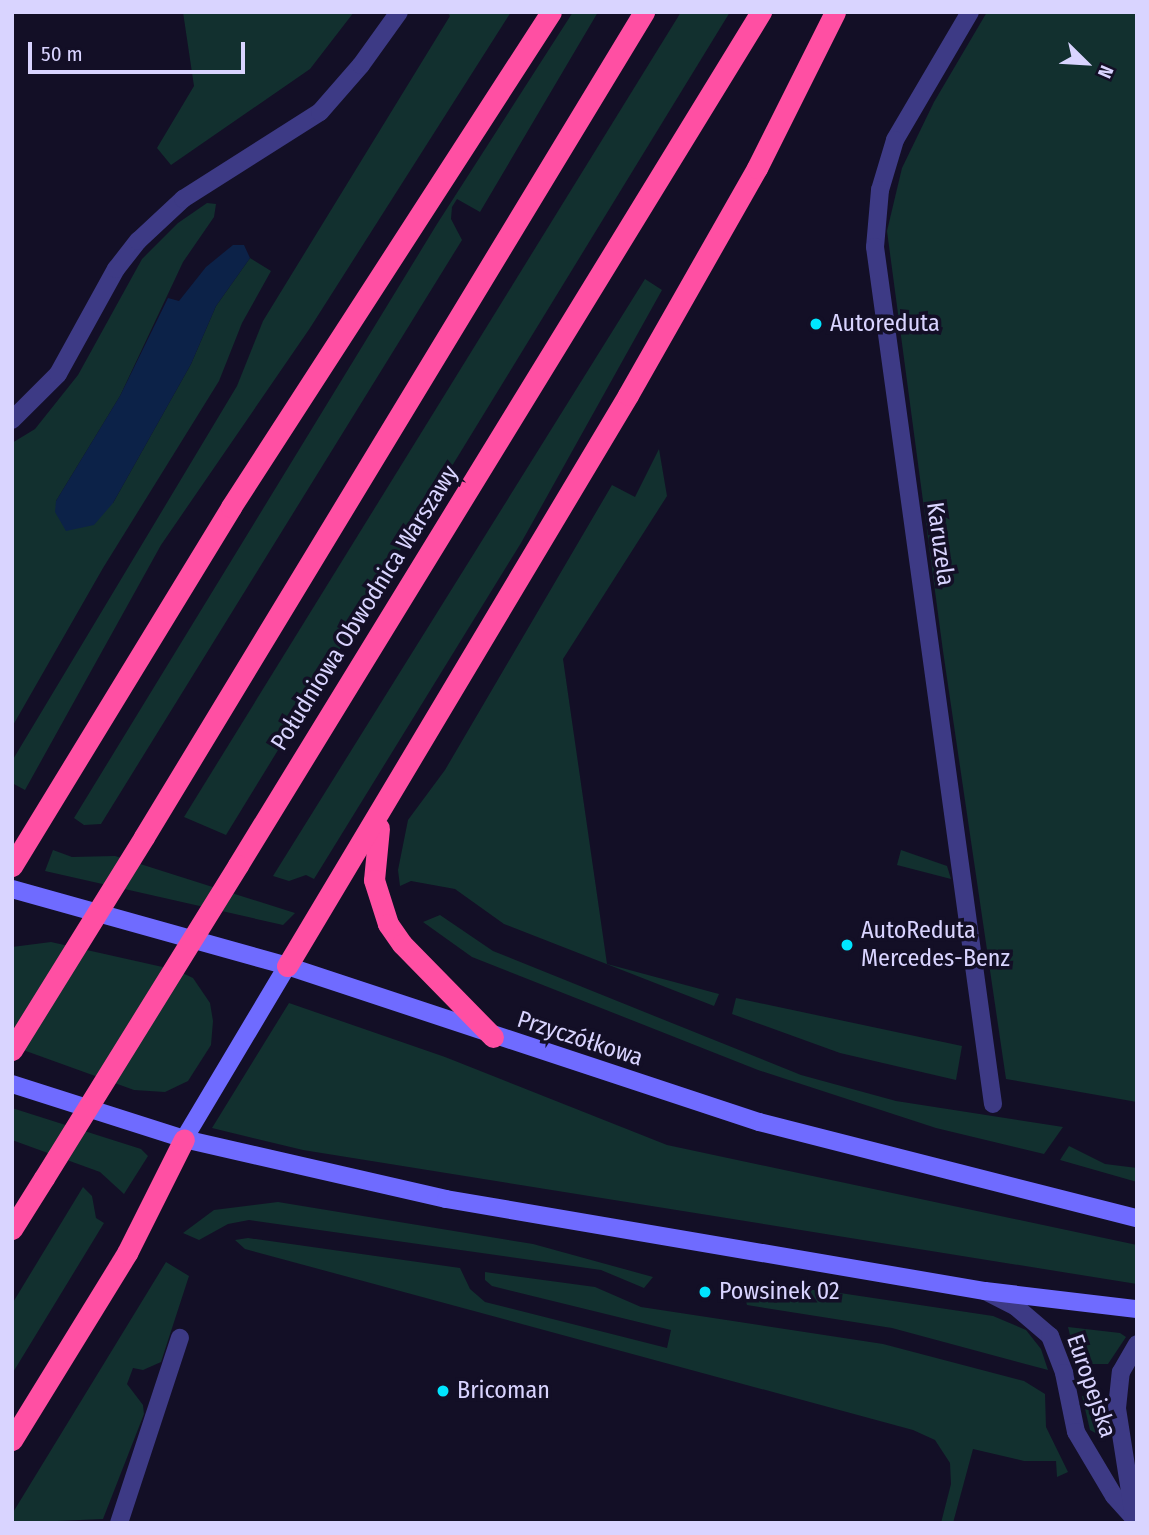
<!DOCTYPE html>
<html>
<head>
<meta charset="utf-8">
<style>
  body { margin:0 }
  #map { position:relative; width:1149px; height:1535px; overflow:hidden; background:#130f26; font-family:"Fira Sans Condensed",sans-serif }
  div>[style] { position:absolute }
  .green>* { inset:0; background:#12302f }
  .water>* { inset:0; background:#0c2248 }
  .minor>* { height:18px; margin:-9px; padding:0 9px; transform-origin:9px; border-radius:9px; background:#3d3a85 }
  .secondary>* { height:18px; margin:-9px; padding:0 9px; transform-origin:9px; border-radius:9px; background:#6f6bff }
  .motorway>* { height:21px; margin:-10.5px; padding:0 10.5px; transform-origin:10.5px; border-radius:10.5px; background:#ff4fa3 }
  .motorway-bridge>* { height:21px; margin:-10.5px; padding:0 10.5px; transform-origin:10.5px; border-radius:10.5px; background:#ff4fa3 }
  .dots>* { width:19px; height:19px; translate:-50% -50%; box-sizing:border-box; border:4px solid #130f26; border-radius:50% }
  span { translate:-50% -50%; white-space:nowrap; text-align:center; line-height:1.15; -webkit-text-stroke:7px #130f26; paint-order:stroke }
  .poi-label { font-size:24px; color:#d9d4ff }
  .left { translate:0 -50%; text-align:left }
  .street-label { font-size:24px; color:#d9d4ff }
  .frame { position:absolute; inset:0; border:14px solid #d9d4ff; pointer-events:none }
  .north { position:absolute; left:1051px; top:28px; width:70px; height:70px; -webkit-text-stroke:5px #130f26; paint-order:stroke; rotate:114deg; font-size:19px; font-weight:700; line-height:28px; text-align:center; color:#d9d4ff }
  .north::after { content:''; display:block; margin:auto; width:24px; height:32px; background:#d9d4ff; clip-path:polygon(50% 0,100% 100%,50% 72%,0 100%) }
  .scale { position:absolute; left:28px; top:42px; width:217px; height:32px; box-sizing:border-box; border:4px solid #d9d4ff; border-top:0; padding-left:9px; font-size:21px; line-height:24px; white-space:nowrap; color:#d9d4ff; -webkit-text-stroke:5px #130f26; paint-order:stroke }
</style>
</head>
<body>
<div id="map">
  <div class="green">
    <i style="clip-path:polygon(183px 12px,354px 12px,310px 69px,171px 165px,157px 148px,194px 86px)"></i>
    <i style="clip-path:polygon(447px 12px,511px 12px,310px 328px,161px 545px,25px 790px,12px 783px,12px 761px,237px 386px,263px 321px,450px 16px)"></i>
    <i style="clip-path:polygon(573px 12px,598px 12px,480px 212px,457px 199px,452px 207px,451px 219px,462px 240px,101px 824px,84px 825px,74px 818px,437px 224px)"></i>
    <i style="clip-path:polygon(681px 12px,730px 12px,226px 835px,184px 817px)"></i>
    <i style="clip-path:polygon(987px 12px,1137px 12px,1137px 1102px,1006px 1079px,943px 651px,887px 231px,902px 168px,934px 102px)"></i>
    <i style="clip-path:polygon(207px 203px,216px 204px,214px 217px,183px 262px,120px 396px,56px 501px,113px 503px,191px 364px,216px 306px,250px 258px,271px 271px,242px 323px,219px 381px,103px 568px,12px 727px,12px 443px,35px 429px,78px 375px,142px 259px,178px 223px)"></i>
    <i style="clip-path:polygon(645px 279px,662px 290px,521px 543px,314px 879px,306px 875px,289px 881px,273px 876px)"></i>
    <i style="clip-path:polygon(659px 449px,667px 496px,563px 659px,607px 964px,719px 994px,714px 1006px,504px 924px,455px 889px,411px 881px,400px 886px,398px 870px,408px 820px,445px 770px,612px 485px,635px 497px)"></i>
    <i style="clip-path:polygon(53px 850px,72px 857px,115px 856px,295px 913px,283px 925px,45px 871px)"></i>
    <i style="clip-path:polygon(901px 850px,947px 866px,951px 879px,897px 865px)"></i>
    <i style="clip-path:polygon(440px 915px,493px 951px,801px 1075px,896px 1101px,1063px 1127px,1044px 1154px,936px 1128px,758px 1070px,472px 957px,423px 922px)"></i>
    <i style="clip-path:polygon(51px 942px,176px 970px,193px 978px,210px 1003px,213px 1021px,211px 1045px,188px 1081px,165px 1092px,134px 1090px,12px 1046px,12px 947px)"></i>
    <i style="clip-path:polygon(736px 998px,962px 1046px,956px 1080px,840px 1053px,732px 1014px)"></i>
    <i style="clip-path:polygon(289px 1003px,445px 1057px,667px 1145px,1137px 1245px,1137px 1284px,303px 1150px,212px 1128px)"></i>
    <i style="clip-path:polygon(12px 1108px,141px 1149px,148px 1156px,124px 1194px,100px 1172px,12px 1140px)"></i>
    <i style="clip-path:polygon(1069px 1146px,1105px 1164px,1137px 1168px,1137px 1182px,1060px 1160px)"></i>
    <i style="clip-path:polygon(83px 1187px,92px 1196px,96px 1218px,104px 1223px,12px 1374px,12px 1304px)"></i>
    <i style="clip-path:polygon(278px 1202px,533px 1244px,653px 1277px,644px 1288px,601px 1270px,249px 1220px,228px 1224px,199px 1240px,183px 1233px,214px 1210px)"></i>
    <i style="clip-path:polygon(248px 1238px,460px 1268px,470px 1289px,485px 1302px,667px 1348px,671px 1330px,492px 1286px,485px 1280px,485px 1272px,595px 1287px,641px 1307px,883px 1344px,1024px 1381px,1045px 1394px,1046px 1427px,1068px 1472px,1057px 1477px,1056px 1461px,1024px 1461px,973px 1449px,953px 1523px,941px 1523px,951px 1484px,950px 1463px,935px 1440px,913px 1430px,245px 1249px,235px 1240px)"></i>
    <i style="clip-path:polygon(166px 1262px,189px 1276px,161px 1362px,143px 1370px,133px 1368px,127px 1384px,143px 1405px,144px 1414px,103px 1519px,12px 1523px,12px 1514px)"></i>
    <i style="clip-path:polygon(743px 1290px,820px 1290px,993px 1316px,1026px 1330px,1041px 1349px,1048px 1370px,892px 1328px,747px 1305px)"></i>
    <i style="clip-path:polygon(1068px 1327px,1120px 1333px,1126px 1337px,1108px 1364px,1077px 1364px)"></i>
    <i style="clip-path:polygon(1082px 1396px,1099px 1396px,1103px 1428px,1099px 1435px,1090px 1430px)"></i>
  </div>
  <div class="water">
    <i style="clip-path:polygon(233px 245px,244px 245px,250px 258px,216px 306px,191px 364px,113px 503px,94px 525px,66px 531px,55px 512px,56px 501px,120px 396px,168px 298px,179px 301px,206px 267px)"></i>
  </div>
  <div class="minor">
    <i style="left:970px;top:12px;width:148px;rotate:120.4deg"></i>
    <i style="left:895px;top:140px;width:52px;rotate:106.7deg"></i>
    <i style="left:880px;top:190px;width:57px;rotate:95deg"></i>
    <i style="left:875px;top:247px;width:865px;rotate:82.16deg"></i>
    <i style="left:12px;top:420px;width:65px;rotate:-45deg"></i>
    <i style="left:58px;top:374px;width:120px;rotate:-61.1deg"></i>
    <i style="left:116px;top:269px;width:36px;rotate:-52deg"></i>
    <i style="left:138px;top:241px;width:62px;rotate:-43deg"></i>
    <i style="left:183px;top:199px;width:162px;rotate:-32.4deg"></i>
    <i style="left:320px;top:112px;width:62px;rotate:-48.9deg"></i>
    <i style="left:361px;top:65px;width:65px;rotate:-54.4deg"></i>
    <i style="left:987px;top:1292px;width:33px;rotate:27deg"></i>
    <i style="left:1016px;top:1307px;width:45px;rotate:40.5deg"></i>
    <i style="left:1050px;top:1336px;width:40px;rotate:69deg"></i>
    <i style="left:1064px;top:1373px;width:60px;rotate:78.5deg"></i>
    <i style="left:1076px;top:1432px;width:74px;rotate:59.3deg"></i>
    <i style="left:1114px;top:1496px;width:28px;rotate:48deg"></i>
    <i style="left:1134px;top:1517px;width:110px;rotate:-98.9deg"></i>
    <i style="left:1117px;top:1408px;width:36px;rotate:-84deg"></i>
    <i style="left:1121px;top:1372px;width:32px;rotate:-60deg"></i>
    <i style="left:119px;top:1523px;width:195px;rotate:-71.8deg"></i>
  </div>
  <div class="secondary">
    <i style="left:12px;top:889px;width:286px;rotate:15.6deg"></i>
    <i style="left:287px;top:966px;width:497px;rotate:18.3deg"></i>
    <i style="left:759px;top:1122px;width:390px;rotate:14.3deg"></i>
    <i style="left:12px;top:1084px;width:181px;rotate:17.7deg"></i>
    <i style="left:184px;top:1139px;width:269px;rotate:12.9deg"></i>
    <i style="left:446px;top:1199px;width:547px;rotate:9.69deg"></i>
    <i style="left:985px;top:1291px;width:153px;rotate:6.8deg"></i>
    <i style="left:184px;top:1139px;width:201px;rotate:-59.2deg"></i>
  </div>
  <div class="motorway">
    <i style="left:379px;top:828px;width:52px;rotate:95.5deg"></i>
    <i style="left:374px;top:880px;width:46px;rotate:72.3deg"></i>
    <i style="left:388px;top:924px;width:24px;rotate:55deg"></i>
    <i style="left:402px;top:944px;width:130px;rotate:45.6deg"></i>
    <i style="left:144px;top:837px;width:965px;rotate:-58.78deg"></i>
    <i style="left:238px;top:865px;width:1001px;rotate:-58.49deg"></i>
    <i style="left:12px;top:866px;width:421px;rotate:-58.6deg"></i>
    <i style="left:231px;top:507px;width:589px;rotate:-57.12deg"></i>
    <i style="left:287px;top:966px;width:665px;rotate:-59.15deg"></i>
    <i style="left:628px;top:395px;width:261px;rotate:-60.4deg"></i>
    <i style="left:757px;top:168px;width:174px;rotate:-63.4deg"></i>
    <i style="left:12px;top:1229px;width:60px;rotate:-57.9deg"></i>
    <i style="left:12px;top:1440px;width:220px;rotate:-58.4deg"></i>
    <i style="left:127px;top:1253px;width:127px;rotate:-63.4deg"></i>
  </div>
  <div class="motorway-bridge">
    <i style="left:12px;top:1050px;width:251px;rotate:-58.2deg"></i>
    <i style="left:44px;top:1178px;width:368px;rotate:-58.2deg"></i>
  </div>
  <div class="dots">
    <i style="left:816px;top:324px;background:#00e5ff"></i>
    <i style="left:847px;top:945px;background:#00e5ff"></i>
    <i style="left:705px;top:1292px;background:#00e5ff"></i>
    <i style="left:443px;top:1391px;background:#00e5ff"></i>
  </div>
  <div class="poi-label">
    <span class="left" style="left:830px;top:324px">Autoreduta</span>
    <span class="left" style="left:861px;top:945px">AutoReduta<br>Mercedes-Benz</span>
    <span class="left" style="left:719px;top:1292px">Powsinek 02</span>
    <span class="left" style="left:457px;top:1391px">Bricoman</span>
  </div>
  <div class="street-label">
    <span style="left:940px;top:544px;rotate:82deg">Karuzela</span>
    <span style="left:365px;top:608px;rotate:-58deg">Południowa Obwodnica Warszawy</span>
    <span style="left:580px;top:1039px;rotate:18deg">Przyczółkowa</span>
    <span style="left:1091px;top:1386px;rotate:71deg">Europejska</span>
  </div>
  <div class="frame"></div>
  <div class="north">N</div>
  <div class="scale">50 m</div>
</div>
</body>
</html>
